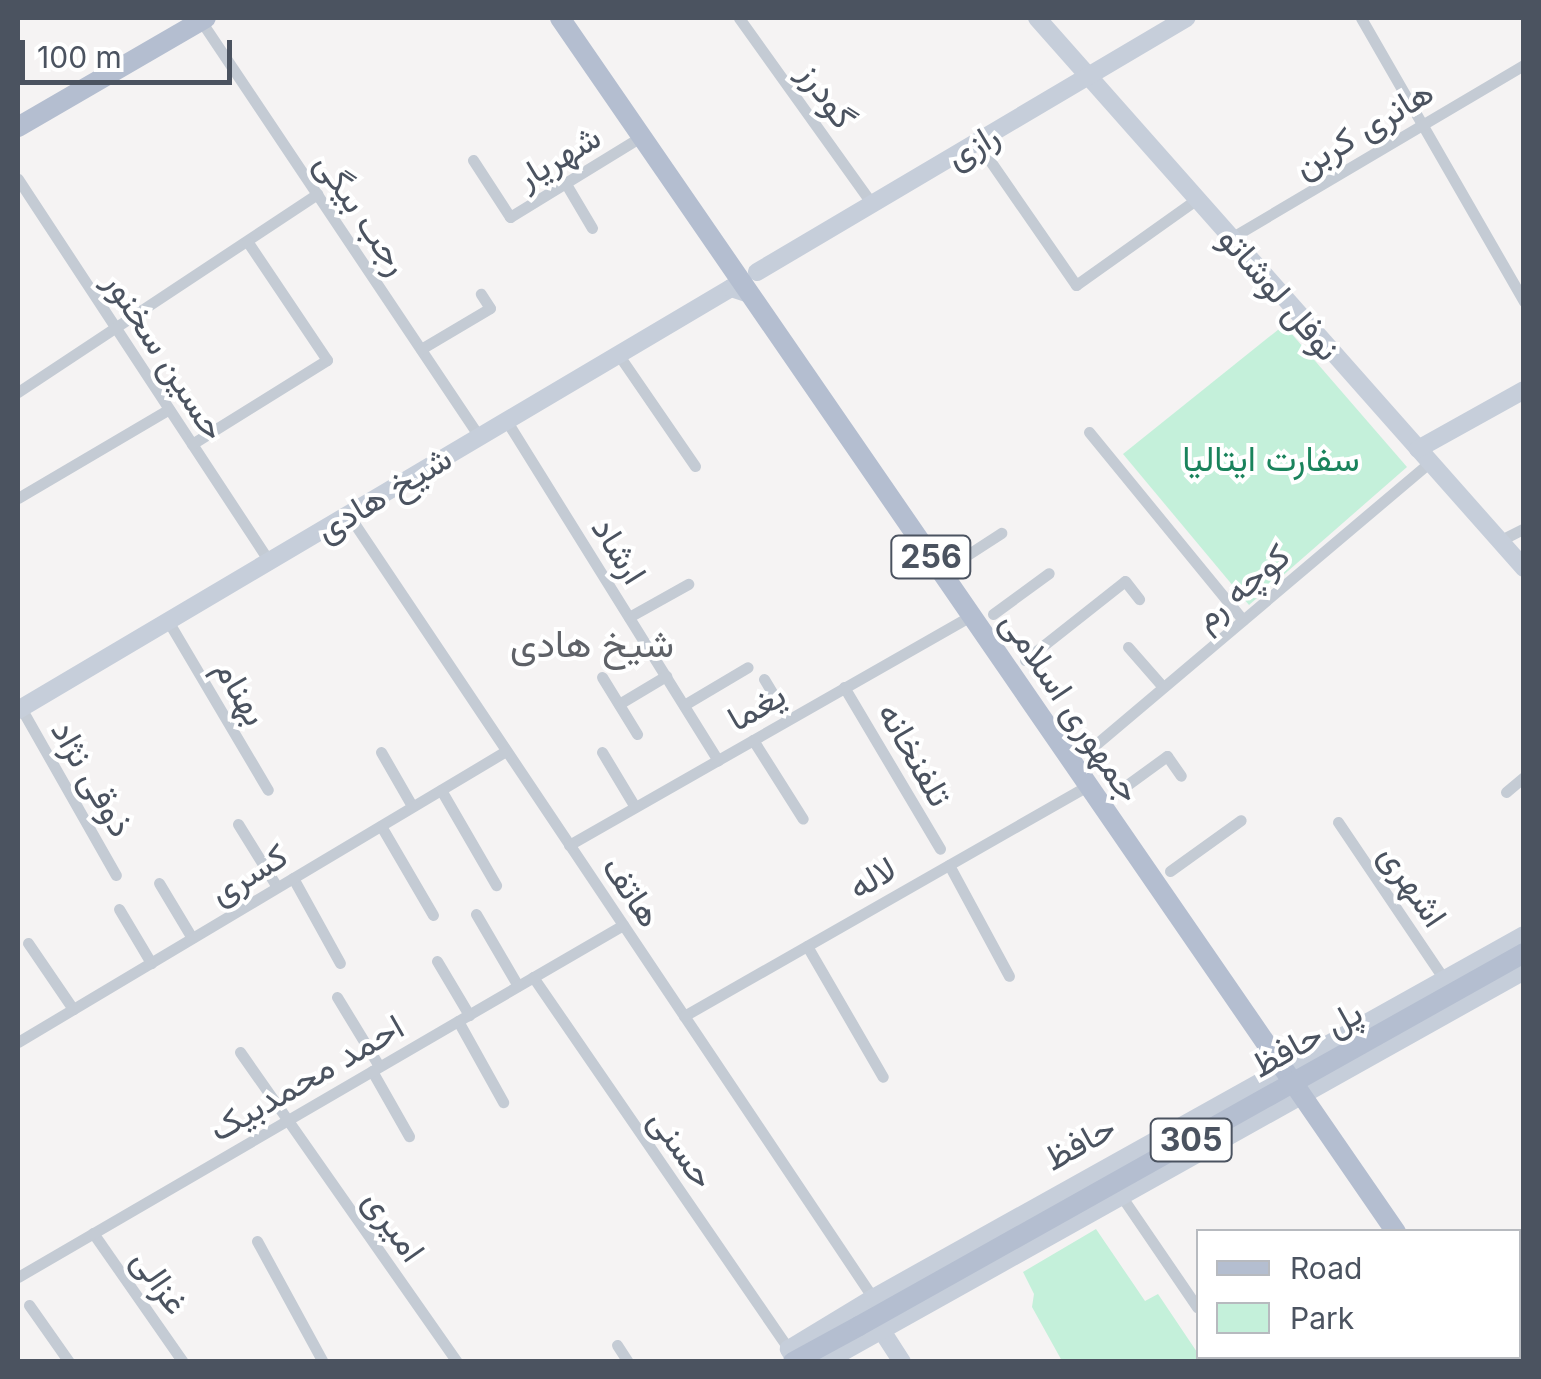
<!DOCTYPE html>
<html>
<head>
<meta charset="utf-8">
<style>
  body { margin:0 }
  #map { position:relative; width:1541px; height:1379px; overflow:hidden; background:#f5f3f3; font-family:Inter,Vazirmatn,sans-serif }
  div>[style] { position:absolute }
  .green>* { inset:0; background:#c4f0da }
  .street>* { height:11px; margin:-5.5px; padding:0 5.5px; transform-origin:5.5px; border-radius:5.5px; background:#c4cbd4 }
  .secondary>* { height:18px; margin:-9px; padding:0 9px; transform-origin:9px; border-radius:9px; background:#c6ceda }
  .primary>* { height:20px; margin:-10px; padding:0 10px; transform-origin:10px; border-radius:10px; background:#b4bed0 }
  .primary-bridge>* { height:20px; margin:-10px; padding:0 10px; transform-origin:10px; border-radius:10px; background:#b4bed0 }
  span { translate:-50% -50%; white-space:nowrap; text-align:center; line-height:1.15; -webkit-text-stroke:8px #fff; paint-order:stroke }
  .shield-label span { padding:2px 8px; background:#fff; border:2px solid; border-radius:8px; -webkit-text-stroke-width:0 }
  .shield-label { font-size:32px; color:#4b5360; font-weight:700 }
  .street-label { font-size:35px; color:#4b5360 }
  .park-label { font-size:35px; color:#1a835c }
  .neighbourhood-label { font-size:38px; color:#5f6268 }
  .frame { position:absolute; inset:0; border:20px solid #4b5360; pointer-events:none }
  .legend { position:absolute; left:1196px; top:1229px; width:325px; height:130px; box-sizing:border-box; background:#fff; border:2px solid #b7babf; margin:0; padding:12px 18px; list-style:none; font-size:30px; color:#4b5360 }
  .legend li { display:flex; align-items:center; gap:20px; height:50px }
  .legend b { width:50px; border:2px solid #b7babf }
  .scale { position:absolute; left:20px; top:40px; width:212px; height:45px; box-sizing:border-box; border:5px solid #4b5360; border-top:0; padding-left:12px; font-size:30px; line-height:35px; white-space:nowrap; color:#4b5360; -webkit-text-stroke:8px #fff; paint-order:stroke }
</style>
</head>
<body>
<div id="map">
  <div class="green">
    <i style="clip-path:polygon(1284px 325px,1407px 467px,1249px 605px,1123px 454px)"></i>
    <i style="clip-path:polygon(1096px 1229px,1145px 1301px,1158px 1294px,1203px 1361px,1062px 1361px,1032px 1307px,1034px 1294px,1023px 1272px)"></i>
  </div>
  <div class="street">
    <i style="left:739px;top:18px;width:229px;rotate:54.4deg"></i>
    <i style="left:1361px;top:18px;width:327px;rotate:60.1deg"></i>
    <i style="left:201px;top:21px;width:500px;rotate:56.2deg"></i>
    <i style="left:977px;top:142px;width:174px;rotate:55.3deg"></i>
    <i style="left:1076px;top:285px;width:148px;rotate:-35.4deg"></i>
    <i style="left:473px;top:160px;width:68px;rotate:57deg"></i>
    <i style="left:510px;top:217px;width:155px;rotate:-31.5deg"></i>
    <i style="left:18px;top:179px;width:457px;rotate:56.7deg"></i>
    <i style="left:566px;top:184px;width:51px;rotate:59.4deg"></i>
    <i style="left:1231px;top:238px;width:340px;rotate:-30.6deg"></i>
    <i style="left:421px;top:349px;width:80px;rotate:-30.7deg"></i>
    <i style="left:490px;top:308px;width:17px;rotate:-123deg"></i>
    <i style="left:618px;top:354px;width:136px;rotate:55.5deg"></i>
    <i style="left:18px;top:392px;width:359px;rotate:-33.5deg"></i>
    <i style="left:506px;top:420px;width:401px;rotate:58.1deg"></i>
    <i style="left:1089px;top:432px;width:243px;rotate:50.7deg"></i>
    <i style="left:192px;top:444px;width:159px;rotate:-31.9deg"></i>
    <i style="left:327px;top:360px;width:143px;rotate:-123.9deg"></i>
    <i style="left:18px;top:498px;width:175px;rotate:-30.5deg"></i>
    <i style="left:348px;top:514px;width:944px;rotate:56.19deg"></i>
    <i style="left:1499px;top:541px;width:28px;rotate:-27deg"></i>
    <i style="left:941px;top:572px;width:72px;rotate:-33deg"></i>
    <i style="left:993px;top:614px;width:69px;rotate:-36.2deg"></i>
    <i style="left:629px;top:617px;width:68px;rotate:-29.2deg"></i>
    <i style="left:168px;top:621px;width:196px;rotate:59.4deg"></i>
    <i style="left:1128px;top:647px;width:53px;rotate:48.8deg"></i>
    <i style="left:1025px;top:660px;width:127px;rotate:-38.3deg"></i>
    <i style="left:1125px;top:581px;width:23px;rotate:52deg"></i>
    <i style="left:602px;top:677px;width:67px;rotate:58.4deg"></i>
    <i style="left:764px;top:679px;width:47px;rotate:59deg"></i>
    <i style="left:844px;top:687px;width:188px;rotate:59.3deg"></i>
    <i style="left:619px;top:704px;width:55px;rotate:-30.8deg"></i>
    <i style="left:684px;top:705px;width:74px;rotate:-30.7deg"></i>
    <i style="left:21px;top:708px;width:192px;rotate:60.4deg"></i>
    <i style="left:753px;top:740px;width:93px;rotate:57.7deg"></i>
    <i style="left:1088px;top:751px;width:448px;rotate:-40.2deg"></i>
    <i style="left:381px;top:752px;width:62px;rotate:60.1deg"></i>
    <i style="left:602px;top:752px;width:64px;rotate:59deg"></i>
    <i style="left:441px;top:790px;width:110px;rotate:59.9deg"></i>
    <i style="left:1506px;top:792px;width:23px;rotate:-40deg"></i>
    <i style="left:1116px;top:793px;width:63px;rotate:-36deg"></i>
    <i style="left:1167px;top:756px;width:24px;rotate:55deg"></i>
    <i style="left:1338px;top:822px;width:189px;rotate:56deg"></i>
    <i style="left:238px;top:824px;width:74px;rotate:58.2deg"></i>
    <i style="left:381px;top:826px;width:103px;rotate:59.7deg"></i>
    <i style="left:569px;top:845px;width:463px;rotate:-29.7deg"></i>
    <i style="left:949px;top:865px;width:126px;rotate:61.6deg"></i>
    <i style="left:1170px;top:871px;width:87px;rotate:-35.7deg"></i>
    <i style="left:293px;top:878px;width:97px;rotate:61.1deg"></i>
    <i style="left:159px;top:883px;width:64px;rotate:59deg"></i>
    <i style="left:119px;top:909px;width:63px;rotate:59.3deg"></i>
    <i style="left:476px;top:914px;width:83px;rotate:59.7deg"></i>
    <i style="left:28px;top:943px;width:80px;rotate:55.7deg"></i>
    <i style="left:807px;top:946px;width:151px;rotate:59.9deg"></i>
    <i style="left:437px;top:961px;width:63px;rotate:59.3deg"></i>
    <i style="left:533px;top:977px;width:452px;rotate:55.5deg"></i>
    <i style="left:337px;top:997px;width:81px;rotate:58.7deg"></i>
    <i style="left:684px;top:1016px;width:465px;rotate:-29.7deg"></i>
    <i style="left:458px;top:1021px;width:93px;rotate:60.9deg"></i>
    <i style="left:18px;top:1042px;width:568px;rotate:-30.81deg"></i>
    <i style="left:240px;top:1052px;width:378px;rotate:55deg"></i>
    <i style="left:372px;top:1071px;width:75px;rotate:60.4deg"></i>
    <i style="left:1124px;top:1200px;width:130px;rotate:55.7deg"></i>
    <i style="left:93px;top:1233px;width:157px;rotate:55.1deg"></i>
    <i style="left:1518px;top:1238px;width:7px;rotate:-34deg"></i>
    <i style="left:257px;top:1241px;width:138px;rotate:61.4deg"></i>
    <i style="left:18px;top:1277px;width:700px;rotate:-30.19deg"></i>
    <i style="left:29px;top:1305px;width:70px;rotate:54.9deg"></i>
    <i style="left:617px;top:1345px;width:20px;rotate:57deg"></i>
    <i style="left:1379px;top:1362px;width:9px;rotate:-41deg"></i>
  </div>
  <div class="secondary">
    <i style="left:1037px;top:18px;width:735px;rotate:48.48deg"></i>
    <i style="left:757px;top:272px;width:499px;rotate:-30.6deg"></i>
    <i style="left:1418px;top:449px;width:121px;rotate:-29.1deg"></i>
    <i style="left:18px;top:710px;width:829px;rotate:-30.62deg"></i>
    <i style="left:731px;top:288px;width:20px;rotate:18deg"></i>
    <i style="left:882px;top:1331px;width:37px;rotate:57deg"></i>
    <i style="left:795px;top:1360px;width:13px;rotate:-119deg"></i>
    <i style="left:789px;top:1349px;width:98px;rotate:-31.3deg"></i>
    <i style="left:873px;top:1298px;width:745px;rotate:-29.14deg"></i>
    <i style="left:825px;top:1362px;width:801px;rotate:-29.22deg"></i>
  </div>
  <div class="primary">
    <i style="left:560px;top:18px;width:1474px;rotate:55.45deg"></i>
    <i style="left:18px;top:127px;width:217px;rotate:-30.1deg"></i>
    <i style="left:1483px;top:1356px;width:7px;rotate:56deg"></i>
    <i style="left:793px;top:1362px;width:75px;rotate:-28.6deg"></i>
  </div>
  <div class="primary-bridge">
    <i style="left:859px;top:1326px;width:762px;rotate:-29.29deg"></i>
  </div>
  <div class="shield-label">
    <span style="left:931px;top:557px">256</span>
    <span style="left:1191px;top:1140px">305</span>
  </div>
  <div class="street-label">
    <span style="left:828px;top:95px;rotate:55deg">گودرز</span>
    <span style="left:1363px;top:128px;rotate:-31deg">هانری کربن</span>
    <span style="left:972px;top:145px;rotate:-31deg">رازی</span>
    <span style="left:558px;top:156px;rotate:-31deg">شهریار</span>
    <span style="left:363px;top:213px;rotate:56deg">رجب بیگی</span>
    <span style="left:1280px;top:293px;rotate:49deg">نوفل لوشاتو</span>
    <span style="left:166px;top:355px;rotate:57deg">حسین سخنور</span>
    <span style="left:383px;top:493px;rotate:-31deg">شیخ هادی</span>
    <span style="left:620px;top:550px;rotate:58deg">ارشاد</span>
    <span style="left:1241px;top:586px;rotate:-40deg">کوچه رم</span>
    <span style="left:242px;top:692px;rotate:60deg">بهنام</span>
    <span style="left:756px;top:706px;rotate:-30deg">یغما</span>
    <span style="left:1072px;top:706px;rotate:56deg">جمهوری اسلامی</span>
    <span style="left:916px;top:754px;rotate:60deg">تلفنخانه</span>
    <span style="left:93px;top:778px;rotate:60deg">ذوقی نژاد</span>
    <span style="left:248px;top:873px;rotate:-31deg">کسری</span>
    <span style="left:872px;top:877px;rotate:-30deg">لاله</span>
    <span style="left:1414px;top:885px;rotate:56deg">اشهری</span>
    <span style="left:633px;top:891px;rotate:56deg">هاتف</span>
    <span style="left:1306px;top:1038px;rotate:-29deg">پل حافظ</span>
    <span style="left:306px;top:1077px;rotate:-30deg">احمد محمدبیک</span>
    <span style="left:1079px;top:1142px;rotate:-29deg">حافظ</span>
    <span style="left:683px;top:1148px;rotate:55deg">حسنی</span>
    <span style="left:395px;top:1225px;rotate:55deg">امیری</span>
    <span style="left:161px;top:1281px;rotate:55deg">غزالی</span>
  </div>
  <div class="park-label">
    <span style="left:1271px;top:458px">سفارت ایتالیا</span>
  </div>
  <div class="neighbourhood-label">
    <span style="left:592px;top:644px">شیخ هادی</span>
  </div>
  <div class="frame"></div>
  <ul class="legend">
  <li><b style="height:12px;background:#b4bed0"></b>Road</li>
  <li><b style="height:28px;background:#c4f0da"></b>Park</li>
  </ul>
  <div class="scale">100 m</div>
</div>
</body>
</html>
